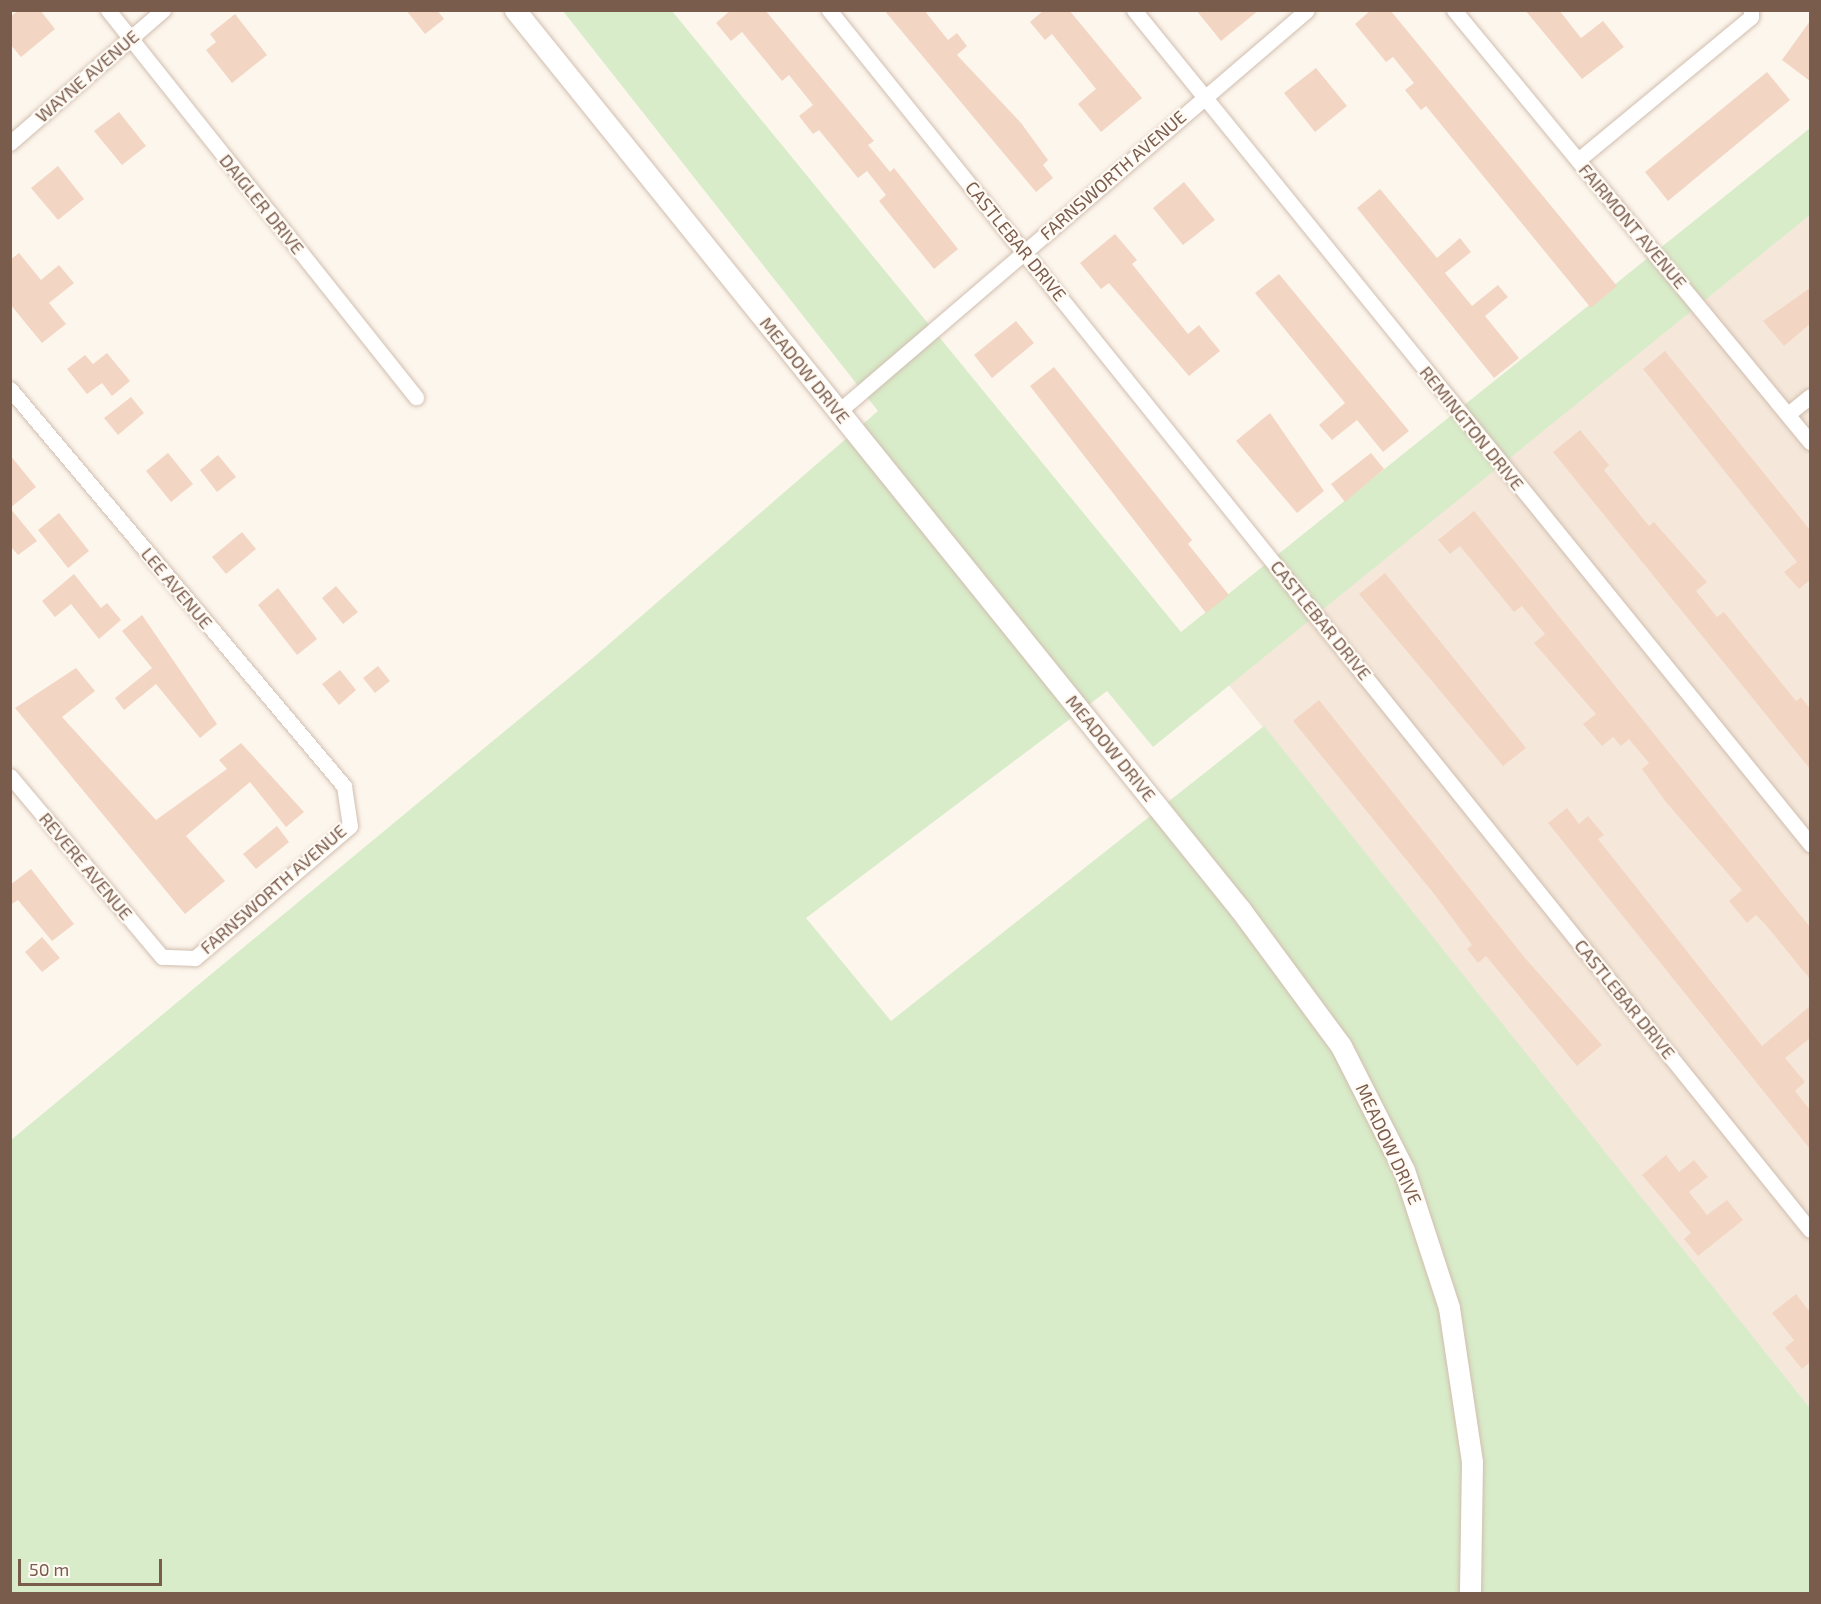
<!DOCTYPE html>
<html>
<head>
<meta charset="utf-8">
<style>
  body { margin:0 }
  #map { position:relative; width:1821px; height:1604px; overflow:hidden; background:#fdf6ec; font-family:"Exo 2",sans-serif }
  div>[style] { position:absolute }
  .residential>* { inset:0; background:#f5e8da }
  .green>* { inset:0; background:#d8ecc9 }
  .building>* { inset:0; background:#f3d5c3 }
  .roads { filter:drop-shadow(0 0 2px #d1beb0) drop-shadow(0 0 2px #d1beb0) }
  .street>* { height:15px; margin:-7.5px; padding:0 7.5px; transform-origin:7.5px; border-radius:7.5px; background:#fff }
  .secondary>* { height:21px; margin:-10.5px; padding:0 10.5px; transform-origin:10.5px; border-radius:10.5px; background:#fff }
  span { translate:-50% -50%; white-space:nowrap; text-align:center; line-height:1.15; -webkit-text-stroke:4.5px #fffaf3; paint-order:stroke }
  .street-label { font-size:18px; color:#7a5c4d }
  .frame { position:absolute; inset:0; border:12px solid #7a5c4d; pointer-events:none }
  .scale { position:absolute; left:18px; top:1559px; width:144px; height:27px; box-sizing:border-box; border:3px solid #7a5c4d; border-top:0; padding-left:8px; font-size:18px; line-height:21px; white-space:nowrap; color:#7a5c4d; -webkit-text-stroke:4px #fffaf3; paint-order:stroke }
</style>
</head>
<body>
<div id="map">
  <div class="residential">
    <i style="clip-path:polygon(1810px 215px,1810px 1408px,1228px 684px)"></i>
  </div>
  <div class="green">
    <i style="clip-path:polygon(563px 11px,672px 11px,1181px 632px,1810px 128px,1810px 215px,1153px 747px,1107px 691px,806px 918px,891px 1021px,1264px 726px,1810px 1408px,1810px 1593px,11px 1594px,11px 1140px,593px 658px,878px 411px)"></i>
  </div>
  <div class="building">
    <i style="clip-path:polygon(19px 10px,40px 10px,55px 29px,21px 57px,10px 44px,10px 17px)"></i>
    <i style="clip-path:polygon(406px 10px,437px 10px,444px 19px,425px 34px)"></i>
    <i style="clip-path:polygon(731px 10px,765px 10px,874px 141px,868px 145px,890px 172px,894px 168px,958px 249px,934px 269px,879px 201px,886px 195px,867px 171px,858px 178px,819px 130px,813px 134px,799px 116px,813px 105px,789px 75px,782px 81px,742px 32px,731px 41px,716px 23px)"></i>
    <i style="clip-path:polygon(884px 10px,924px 10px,948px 40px,957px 33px,967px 46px,957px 55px,1021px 123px,1048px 160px,1043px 165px,1053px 178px,1036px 192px)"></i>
    <i style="clip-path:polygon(1044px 10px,1069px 10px,1142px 98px,1101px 132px,1078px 104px,1096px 89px,1052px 34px,1045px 40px,1030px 22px)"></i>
    <i style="clip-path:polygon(1196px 10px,1259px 10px,1221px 41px)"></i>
    <i style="clip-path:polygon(1371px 10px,1390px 10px,1617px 286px,1591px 308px,1426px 106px,1421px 110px,1405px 90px,1414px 83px,1393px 57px,1386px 62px,1355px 24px)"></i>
    <i style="clip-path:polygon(1525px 10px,1559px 10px,1581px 38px,1603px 21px,1624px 47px,1582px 79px)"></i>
    <i style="clip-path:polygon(235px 14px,267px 55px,232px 83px,206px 50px,216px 42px,210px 34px)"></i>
    <i style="clip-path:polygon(1810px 21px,1810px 81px,1782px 60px)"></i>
    <i style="clip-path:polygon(1316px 68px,1347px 106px,1315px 132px,1284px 93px)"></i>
    <i style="clip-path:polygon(1767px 72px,1790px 100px,1668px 201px,1645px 172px)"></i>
    <i style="clip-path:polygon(119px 112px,146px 146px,122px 165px,94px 131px)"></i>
    <i style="clip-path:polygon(58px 166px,84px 199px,58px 220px,31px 188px)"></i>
    <i style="clip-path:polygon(1184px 182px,1215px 220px,1183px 245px,1153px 208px)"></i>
    <i style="clip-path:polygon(1380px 189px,1437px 258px,1460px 238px,1471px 252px,1445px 273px,1472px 306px,1498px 285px,1508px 297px,1485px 316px,1519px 358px,1494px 378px,1357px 208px)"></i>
    <i style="clip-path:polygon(1115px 234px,1137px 260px,1132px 264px,1188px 334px,1199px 325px,1220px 351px,1189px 376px,1109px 283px,1101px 289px,1080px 263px)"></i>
    <i style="clip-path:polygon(19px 253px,41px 280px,59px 265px,74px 283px,49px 303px,66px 324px,42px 343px,10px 304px,10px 260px)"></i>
    <i style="clip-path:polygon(1279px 274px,1409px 431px,1383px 452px,1357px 420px,1332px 440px,1319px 425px,1345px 403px,1255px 293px)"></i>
    <i style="clip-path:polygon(1810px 288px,1810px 324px,1784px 346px,1763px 321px)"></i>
    <i style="clip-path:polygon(1016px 321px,1034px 343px,992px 378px,974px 355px)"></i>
    <i style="clip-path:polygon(1665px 351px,1810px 530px,1810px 580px,1799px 589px,1784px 572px,1797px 562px,1643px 369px)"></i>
    <i style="clip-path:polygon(107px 353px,130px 381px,112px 396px,102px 383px,87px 394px,67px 369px,85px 355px,93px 364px)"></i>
    <i style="clip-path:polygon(1054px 367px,1192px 540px,1188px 544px,1229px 595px,1206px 613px,1030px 386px)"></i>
    <i style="clip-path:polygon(131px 397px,144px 413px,118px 435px,104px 418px)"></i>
    <i style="clip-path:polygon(1270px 413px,1324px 491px,1297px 513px,1236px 441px)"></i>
    <i style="clip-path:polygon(1580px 430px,1609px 465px,1604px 470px,1649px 526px,1654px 522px,1707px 582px,1696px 591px,1717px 617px,1724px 612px,1796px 701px,1801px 697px,1810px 709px,1810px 769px,1553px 452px)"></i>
    <i style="clip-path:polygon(168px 453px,193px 484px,171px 502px,146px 471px)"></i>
    <i style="clip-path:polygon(1371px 453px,1384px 469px,1345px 502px,1331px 484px)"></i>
    <i style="clip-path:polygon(10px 455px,36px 487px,10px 508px)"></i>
    <i style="clip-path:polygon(218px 455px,236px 477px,217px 492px,200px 470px)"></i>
    <i style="clip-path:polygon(10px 508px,37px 541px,18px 555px,10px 546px)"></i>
    <i style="clip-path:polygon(1474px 511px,1810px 927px,1810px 979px,1765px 924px,1756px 915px,1747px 923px,1729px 901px,1742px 890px,1666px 802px,1642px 769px,1649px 763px,1629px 739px,1621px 746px,1613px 737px,1602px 746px,1583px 724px,1596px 714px,1534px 643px,1545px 634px,1522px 606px,1514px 612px,1460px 546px,1450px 554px,1438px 540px)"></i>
    <i style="clip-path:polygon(59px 513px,89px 551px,68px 568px,38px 530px)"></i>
    <i style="clip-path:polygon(242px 532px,256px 549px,226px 574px,212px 557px)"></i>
    <i style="clip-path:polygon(1385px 573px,1526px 748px,1503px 766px,1359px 594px)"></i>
    <i style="clip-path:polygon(74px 574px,101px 608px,107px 603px,121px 620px,99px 639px,71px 604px,55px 617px,42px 601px)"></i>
    <i style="clip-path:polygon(336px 586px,358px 612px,343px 624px,322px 598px)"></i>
    <i style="clip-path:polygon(278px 588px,317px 639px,297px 655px,258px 605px)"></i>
    <i style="clip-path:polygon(142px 615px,217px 724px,200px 738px,156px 684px,124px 710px,115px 698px,152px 668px,122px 631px)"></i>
    <i style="clip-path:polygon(378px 666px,390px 681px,375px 693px,363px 678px)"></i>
    <i style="clip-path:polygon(76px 668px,95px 691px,62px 717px,156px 820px,227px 769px,219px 760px,241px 743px,304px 812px,286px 827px,250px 782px,186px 836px,225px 881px,185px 914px,15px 708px)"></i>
    <i style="clip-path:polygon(340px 670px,356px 690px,339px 705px,322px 684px)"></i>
    <i style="clip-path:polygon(1319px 700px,1525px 958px,1602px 1045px,1577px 1066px,1486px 956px,1478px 963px,1467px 949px,1472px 945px,1435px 895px,1293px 721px)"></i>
    <i style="clip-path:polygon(1567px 808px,1579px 824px,1588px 816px,1604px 835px,1598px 839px,1762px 1046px,1810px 1006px,1810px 1038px,1785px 1058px,1805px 1082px,1795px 1091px,1810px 1110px,1810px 1149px,1548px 823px)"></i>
    <i style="clip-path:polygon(277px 826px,289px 842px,256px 869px,243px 854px)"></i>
    <i style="clip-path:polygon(31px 869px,74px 924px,52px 941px,18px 900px,10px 905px,10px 885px)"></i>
    <i style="clip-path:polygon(42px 937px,60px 958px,42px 972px,25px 952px)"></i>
    <i style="clip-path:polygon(1666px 1155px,1679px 1172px,1694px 1160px,1708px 1177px,1689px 1192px,1707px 1215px,1727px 1200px,1743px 1220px,1698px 1256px,1684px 1239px,1691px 1233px,1642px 1175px)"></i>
    <i style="clip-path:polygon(1796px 1294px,1810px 1312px,1810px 1362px,1802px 1369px,1785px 1348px,1794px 1340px,1772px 1313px)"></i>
  </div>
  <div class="roads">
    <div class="street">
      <i style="left:108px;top:10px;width:495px;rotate:51.5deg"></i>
      <i style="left:829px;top:10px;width:1565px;rotate:51.2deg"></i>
      <i style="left:1134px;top:10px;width:1074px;rotate:50.97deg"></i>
      <i style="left:1454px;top:10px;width:560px;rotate:50.51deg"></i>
      <i style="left:10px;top:143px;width:203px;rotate:-41deg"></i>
      <i style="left:1578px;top:160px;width:224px;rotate:-39.6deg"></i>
      <i style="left:1751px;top:17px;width:7px;rotate:-90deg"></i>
      <i style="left:10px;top:389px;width:519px;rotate:49.93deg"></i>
      <i style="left:344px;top:786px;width:40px;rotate:81.5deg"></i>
      <i style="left:350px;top:826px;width:204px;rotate:139.6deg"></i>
      <i style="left:195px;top:958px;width:33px;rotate:-178deg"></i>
      <i style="left:162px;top:957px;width:236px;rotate:-130deg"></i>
      <i style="left:839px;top:411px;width:616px;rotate:-40.59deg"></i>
      <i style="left:1788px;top:414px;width:28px;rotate:-39deg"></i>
    </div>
    <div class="secondary">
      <i style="left:515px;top:10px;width:1155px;rotate:51.12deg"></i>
      <i style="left:1240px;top:909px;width:170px;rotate:53.6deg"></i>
      <i style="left:1341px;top:1046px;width:139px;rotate:63.1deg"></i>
      <i style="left:1404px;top:1170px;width:145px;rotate:71.9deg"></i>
      <i style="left:1449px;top:1308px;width:156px;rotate:81.5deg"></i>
      <i style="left:1472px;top:1462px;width:132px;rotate:90.9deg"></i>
    </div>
  </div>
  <div class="street-label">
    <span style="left:87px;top:76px;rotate:-41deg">WAYNE AVENUE</span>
    <span style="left:1113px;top:175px;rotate:-41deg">FARNSWORTH AVENUE</span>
    <span style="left:262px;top:204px;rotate:51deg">DAIGLER DRIVE</span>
    <span style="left:1633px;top:226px;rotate:50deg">FAIRMONT AVENUE</span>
    <span style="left:1016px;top:241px;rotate:51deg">CASTLEBAR DRIVE</span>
    <span style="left:805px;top:370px;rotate:51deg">MEADOW DRIVE</span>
    <span style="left:1472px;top:428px;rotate:51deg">REMINGTON DRIVE</span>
    <span style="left:177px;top:588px;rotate:50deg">LEE AVENUE</span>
    <span style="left:1321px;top:620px;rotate:51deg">CASTLEBAR DRIVE</span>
    <span style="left:1111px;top:748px;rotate:51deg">MEADOW DRIVE</span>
    <span style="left:86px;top:866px;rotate:50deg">REVERE AVENUE</span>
    <span style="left:273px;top:889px;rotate:-41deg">FARNSWORTH AVENUE</span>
    <span style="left:1625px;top:999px;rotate:51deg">CASTLEBAR DRIVE</span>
    <span style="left:1389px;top:1144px;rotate:65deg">MEADOW DRIVE</span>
  </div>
  <div class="frame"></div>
  <div class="scale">50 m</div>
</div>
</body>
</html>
